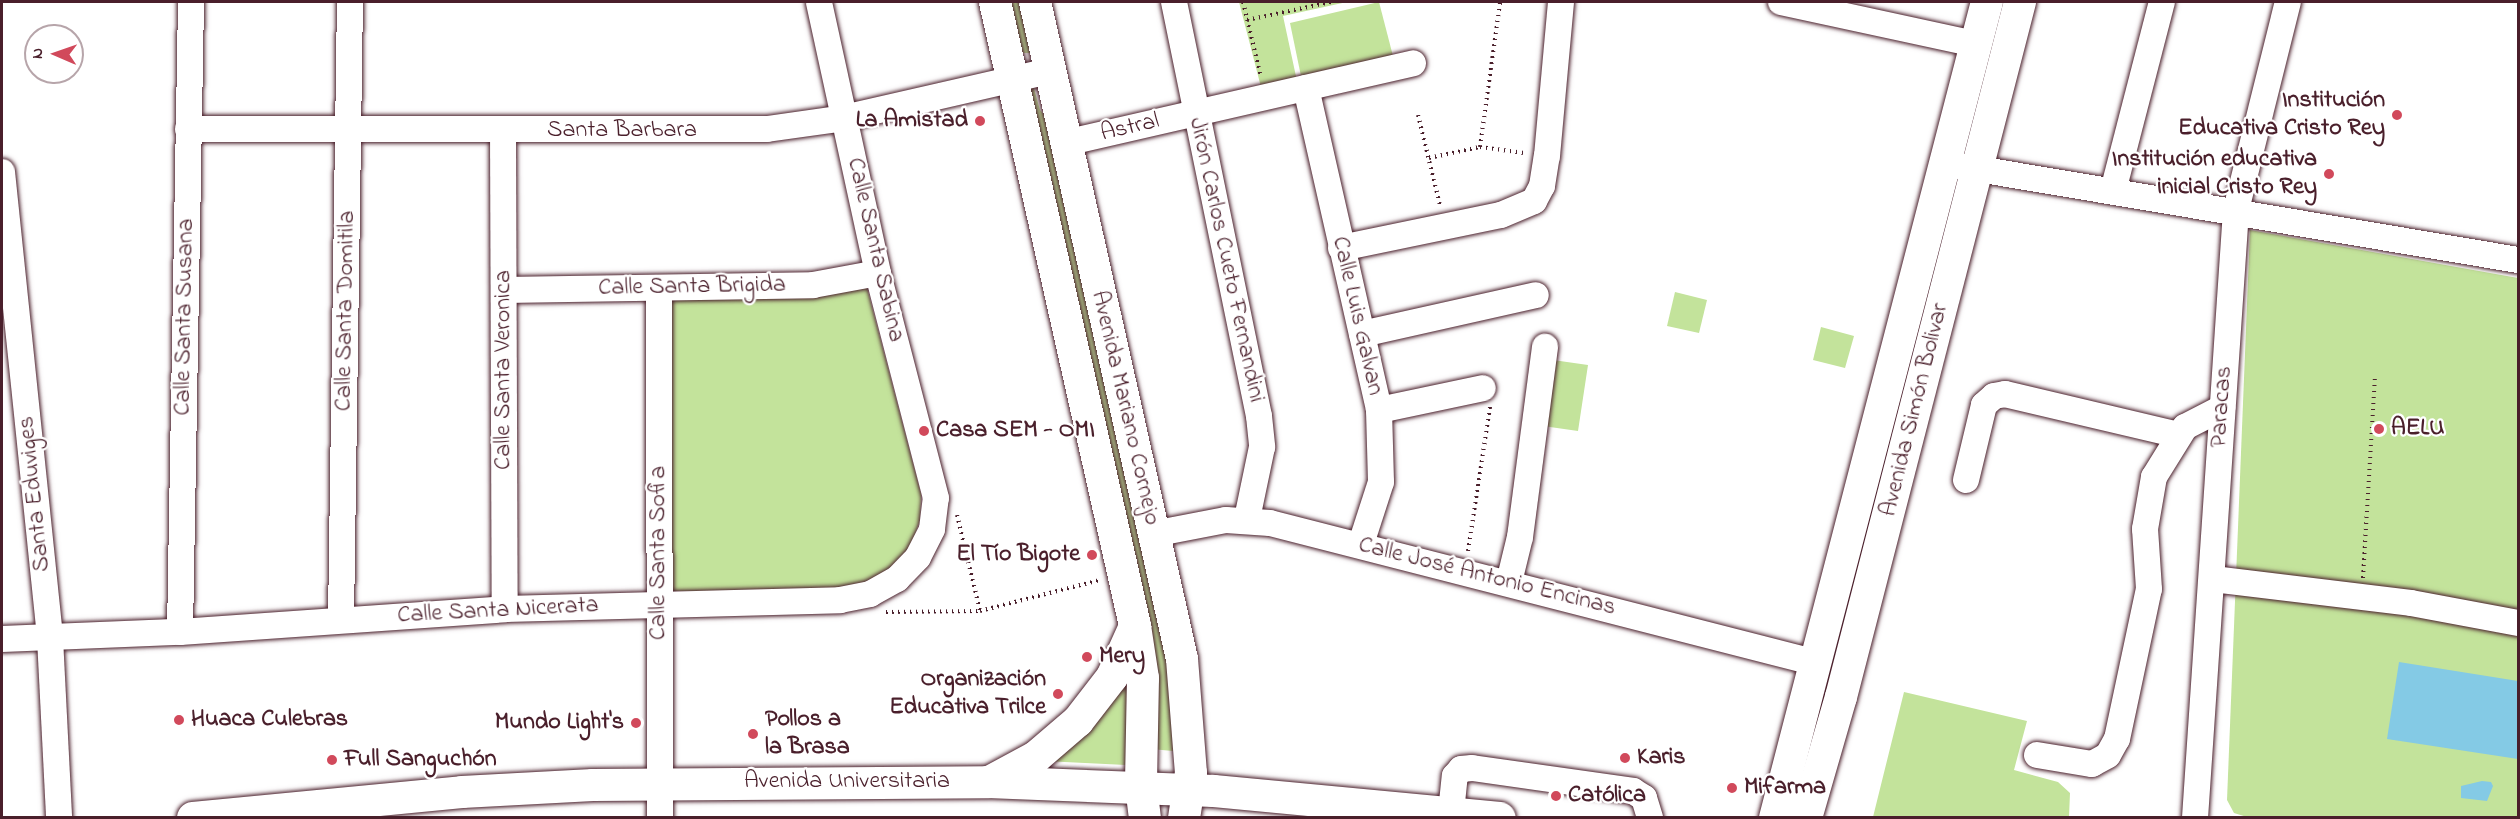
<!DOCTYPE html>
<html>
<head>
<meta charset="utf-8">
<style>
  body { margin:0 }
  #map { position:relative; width:2520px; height:819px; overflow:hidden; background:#fff; font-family:"Indie Flower",sans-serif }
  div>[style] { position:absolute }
  .green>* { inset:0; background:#c3e39b }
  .water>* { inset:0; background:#84cae5 }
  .path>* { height:4px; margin-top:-2px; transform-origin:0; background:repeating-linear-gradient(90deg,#4a1f2b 0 1.5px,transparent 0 6px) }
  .roads { filter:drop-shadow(0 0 2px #4a1f2b) drop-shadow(0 0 2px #4a1f2b) }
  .minor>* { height:26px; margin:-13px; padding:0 13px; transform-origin:13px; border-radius:13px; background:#fff }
  .major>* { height:32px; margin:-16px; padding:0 16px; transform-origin:16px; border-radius:16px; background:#fff }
  .dots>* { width:16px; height:16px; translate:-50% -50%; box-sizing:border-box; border:3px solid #fff; border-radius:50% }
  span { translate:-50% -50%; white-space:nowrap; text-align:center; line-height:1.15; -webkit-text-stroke:4.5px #fff; paint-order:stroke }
  .poi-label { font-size:24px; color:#4a1f2b; font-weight:700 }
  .right { translate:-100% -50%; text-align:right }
  .left { translate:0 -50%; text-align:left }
  .street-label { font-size:24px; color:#4a1f2b }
  .frame { position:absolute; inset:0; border:3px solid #4a1f2b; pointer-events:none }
  .north { position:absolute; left:24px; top:24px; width:60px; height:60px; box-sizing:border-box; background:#fff; border:2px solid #b7a5aa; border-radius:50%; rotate:272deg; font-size:16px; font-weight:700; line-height:24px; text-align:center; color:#4a1f2b }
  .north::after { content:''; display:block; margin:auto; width:21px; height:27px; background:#d1495b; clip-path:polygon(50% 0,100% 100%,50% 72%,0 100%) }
</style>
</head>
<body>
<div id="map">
  <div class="green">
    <i style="clip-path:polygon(1003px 2px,1025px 2px,1035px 53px,1023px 53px)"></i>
    <i style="clip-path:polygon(1239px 2px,1347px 2px,1283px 16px,1297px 81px,1262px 91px)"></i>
    <i style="clip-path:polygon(1379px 2px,1394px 60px,1302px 81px,1290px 23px)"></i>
    <i style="clip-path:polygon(1025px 84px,1033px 85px,1040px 110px,1051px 122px,1171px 656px,1173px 751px,1151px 749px)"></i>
    <i style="clip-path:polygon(2250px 230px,2518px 278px,2518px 817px,2247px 817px,2234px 813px,2227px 800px)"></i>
    <i style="clip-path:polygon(867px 288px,921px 494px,920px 520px,908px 554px,880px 578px,850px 591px,669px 591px,671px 298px)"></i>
    <i style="clip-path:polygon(1675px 292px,1707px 300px,1699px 333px,1667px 326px)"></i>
    <i style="clip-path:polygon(1821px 327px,1854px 336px,1845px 368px,1813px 360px)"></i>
    <i style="clip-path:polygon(1539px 358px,1588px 365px,1578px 431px,1529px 424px)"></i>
    <i style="clip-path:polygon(1129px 659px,1126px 765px,1044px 761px)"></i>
    <i style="clip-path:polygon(1904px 692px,2027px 721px,2014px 770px,2058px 782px,2070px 793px,2069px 817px,1873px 817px)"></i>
  </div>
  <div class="water">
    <i style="clip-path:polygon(2399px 662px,2518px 681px,2518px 759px,2387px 739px)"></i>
    <i style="clip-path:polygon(2482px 781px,2491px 782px,2493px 786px,2487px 801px,2461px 798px,2461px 786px)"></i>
  </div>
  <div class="path">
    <i style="left:1243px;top:2px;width:77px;rotate:76.5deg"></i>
    <i style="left:1247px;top:20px;width:87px;rotate:-12deg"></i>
    <i style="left:1418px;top:115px;width:93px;rotate:76.3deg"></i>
    <i style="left:1480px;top:147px;width:146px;rotate:-82.1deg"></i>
    <i style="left:1429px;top:158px;width:52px;rotate:-12.2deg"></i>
    <i style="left:1480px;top:147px;width:45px;rotate:7.6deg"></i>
    <i style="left:957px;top:515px;width:99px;rotate:76.5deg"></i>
    <i style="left:1468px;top:551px;width:146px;rotate:-81.3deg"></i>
    <i style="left:2363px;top:578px;width:203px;rotate:-86.6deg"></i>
    <i style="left:886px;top:612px;width:94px;rotate:-0.6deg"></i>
    <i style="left:980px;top:611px;width:124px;rotate:-14.5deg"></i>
  </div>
  <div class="roads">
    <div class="minor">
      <i style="left:1174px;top:2px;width:423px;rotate:78.4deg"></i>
      <i style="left:1259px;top:416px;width:31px;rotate:84deg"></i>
      <i style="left:1262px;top:447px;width:74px;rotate:101.8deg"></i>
      <i style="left:1781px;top:2px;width:198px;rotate:12.2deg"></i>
      <i style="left:1306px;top:88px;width:330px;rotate:77.2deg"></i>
      <i style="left:1379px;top:410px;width:72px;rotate:88.4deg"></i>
      <i style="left:1381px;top:482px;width:65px;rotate:107.9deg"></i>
      <i style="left:188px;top:129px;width:579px"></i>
      <i style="left:767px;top:129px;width:78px;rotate:-8.1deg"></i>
      <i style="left:844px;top:118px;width:210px;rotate:-12.9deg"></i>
      <i style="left:503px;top:131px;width:478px;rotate:89.8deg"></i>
      <i style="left:1065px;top:143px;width:357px;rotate:-12.9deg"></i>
      <i style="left:1960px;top:166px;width:566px;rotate:9.56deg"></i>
      <i style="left:2px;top:172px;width:468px;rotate:84.1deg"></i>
      <i style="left:50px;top:638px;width:180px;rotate:87.1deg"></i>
      <i style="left:2113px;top:191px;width:195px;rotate:-75.5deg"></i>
      <i style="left:1341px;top:248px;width:163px;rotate:-11.7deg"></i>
      <i style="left:1501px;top:215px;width:36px;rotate:-23deg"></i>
      <i style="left:1534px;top:201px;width:17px;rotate:-62deg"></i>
      <i style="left:1542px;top:186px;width:30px;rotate:-81deg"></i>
      <i style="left:1547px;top:156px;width:155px;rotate:-84.8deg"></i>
      <i style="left:659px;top:289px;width:529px;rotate:89.89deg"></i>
      <i style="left:504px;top:290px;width:309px;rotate:-0.9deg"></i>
      <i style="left:813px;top:285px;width:66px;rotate:-10.5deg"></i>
      <i style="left:1362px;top:334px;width:178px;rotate:-12.6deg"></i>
      <i style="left:1379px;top:410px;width:106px;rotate:-11.9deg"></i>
      <i style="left:1966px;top:480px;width:77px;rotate:-76.5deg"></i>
      <i style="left:1984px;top:405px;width:13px;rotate:-42deg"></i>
      <i style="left:1994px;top:396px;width:11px;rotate:-10deg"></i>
      <i style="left:2005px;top:394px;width:178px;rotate:13.3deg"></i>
      <i style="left:1153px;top:534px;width:74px;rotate:-10.9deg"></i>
      <i style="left:1226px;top:520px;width:44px;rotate:3.9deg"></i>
      <i style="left:1270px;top:523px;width:565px;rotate:14.36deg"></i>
      <i style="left:2213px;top:579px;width:199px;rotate:6.9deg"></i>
      <i style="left:2411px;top:603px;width:109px;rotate:10.6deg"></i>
      <i style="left:1509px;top:582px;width:46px;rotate:-76.3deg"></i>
      <i style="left:1520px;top:537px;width:192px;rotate:-82.5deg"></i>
      <i style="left:341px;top:620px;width:618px;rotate:-89.17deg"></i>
      <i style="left:180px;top:632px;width:630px;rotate:-89deg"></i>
      <i style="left:2px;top:639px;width:178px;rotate:-2.3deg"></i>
      <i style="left:180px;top:632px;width:326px;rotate:-4deg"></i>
      <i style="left:505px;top:609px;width:335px;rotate:-1.5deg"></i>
      <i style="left:840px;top:600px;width:31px;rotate:-11deg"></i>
      <i style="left:870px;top:594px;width:31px;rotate:-29deg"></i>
      <i style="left:897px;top:579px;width:30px;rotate:-46deg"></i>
      <i style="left:918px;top:557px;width:31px;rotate:-63deg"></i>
      <i style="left:932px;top:529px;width:31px;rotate:-83deg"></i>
      <i style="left:936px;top:498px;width:232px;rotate:-104.5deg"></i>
      <i style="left:878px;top:273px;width:277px;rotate:-102.3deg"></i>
      <i style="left:2037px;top:755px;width:56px;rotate:9.3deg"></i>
      <i style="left:2092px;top:764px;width:18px;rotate:-29deg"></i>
      <i style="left:2108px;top:755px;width:18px;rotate:-61deg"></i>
      <i style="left:2117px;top:739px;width:153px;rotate:-78deg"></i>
      <i style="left:2149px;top:589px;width:60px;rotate:-93.8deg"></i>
      <i style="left:2145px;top:529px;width:53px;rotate:-80.2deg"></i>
      <i style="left:2154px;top:477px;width:59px;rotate:-58.2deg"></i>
      <i style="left:2185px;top:427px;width:42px;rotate:-27.2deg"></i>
      <i style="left:1451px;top:812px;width:36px;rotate:-84deg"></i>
      <i style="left:1455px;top:776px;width:9px;rotate:-49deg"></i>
      <i style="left:1461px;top:769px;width:11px;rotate:-5deg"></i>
      <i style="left:1472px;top:768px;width:163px;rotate:8.1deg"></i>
      <i style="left:1633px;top:791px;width:13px;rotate:32deg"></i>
      <i style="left:1644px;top:798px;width:21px;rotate:73deg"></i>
      <i style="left:2195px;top:818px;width:609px;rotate:-86.14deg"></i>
      <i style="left:2236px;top:210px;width:214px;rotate:-76deg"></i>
    </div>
    <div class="major">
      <i style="left:995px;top:2px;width:640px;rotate:77.35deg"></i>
      <i style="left:1135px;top:626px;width:53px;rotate:81.3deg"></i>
      <i style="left:1143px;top:678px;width:108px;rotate:91.1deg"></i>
      <i style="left:1141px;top:786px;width:32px;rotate:83deg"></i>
      <i style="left:1035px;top:2px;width:673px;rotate:77.39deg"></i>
      <i style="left:1182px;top:659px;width:114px;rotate:85.5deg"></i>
      <i style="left:1191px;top:773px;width:46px;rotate:98.8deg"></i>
      <i style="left:991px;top:781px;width:51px;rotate:-28.1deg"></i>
      <i style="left:1036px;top:757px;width:55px;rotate:-40.6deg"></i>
      <i style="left:1078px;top:721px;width:56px;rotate:-52.3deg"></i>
      <i style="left:1112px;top:677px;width:56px;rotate:-65.7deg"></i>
      <i style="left:193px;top:818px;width:270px;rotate:-5.5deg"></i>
      <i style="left:462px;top:792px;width:131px;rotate:-3.1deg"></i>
      <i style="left:593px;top:785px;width:395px;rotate:-0.4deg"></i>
      <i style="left:988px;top:782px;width:226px;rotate:2.3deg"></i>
      <i style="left:1214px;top:791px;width:287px;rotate:5.4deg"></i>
      <i style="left:1775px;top:818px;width:843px;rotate:-75.44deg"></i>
      <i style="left:1806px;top:818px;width:126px;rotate:-73.9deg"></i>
      <i style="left:1841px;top:697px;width:718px;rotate:-75.56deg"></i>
    </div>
  </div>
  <div class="dots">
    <i style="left:2397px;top:115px;background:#d1495b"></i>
    <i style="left:980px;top:121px;background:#d1495b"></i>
    <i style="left:2329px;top:174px;background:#d1495b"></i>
    <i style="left:2379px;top:429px;background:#d1495b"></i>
    <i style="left:924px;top:431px;background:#d1495b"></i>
    <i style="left:1092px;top:555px;background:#d1495b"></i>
    <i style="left:1087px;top:657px;background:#d1495b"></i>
    <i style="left:1058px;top:694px;background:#d1495b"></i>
    <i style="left:179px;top:720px;background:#d1495b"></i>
    <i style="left:636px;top:723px;background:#d1495b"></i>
    <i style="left:753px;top:734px;background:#d1495b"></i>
    <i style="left:1625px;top:758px;background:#d1495b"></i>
    <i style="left:332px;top:760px;background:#d1495b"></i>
    <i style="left:1732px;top:788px;background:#d1495b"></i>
    <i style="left:1556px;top:796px;background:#d1495b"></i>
  </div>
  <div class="poi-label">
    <span class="right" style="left:2385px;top:115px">Institución<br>Educativa Cristo Rey</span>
    <span class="right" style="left:968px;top:121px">La Amistad</span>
    <span class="right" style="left:2317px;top:174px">Institución educativa<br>inicial Cristo Rey</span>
    <span class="left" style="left:2391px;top:429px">AELU</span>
    <span class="left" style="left:936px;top:431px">Casa SEM - OMI</span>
    <span class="right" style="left:1080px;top:555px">El Tío Bigote</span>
    <span class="left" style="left:1099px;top:657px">Mery</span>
    <span class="right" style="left:1046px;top:694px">Organización<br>Educativa Trilce</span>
    <span class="left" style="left:191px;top:720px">Huaca Culebras</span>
    <span class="left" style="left:765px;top:734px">Pollos a<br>la Brasa</span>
    <span class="right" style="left:624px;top:723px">Mundo Light's</span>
    <span class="left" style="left:1637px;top:758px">Karis</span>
    <span class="left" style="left:344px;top:760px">Full Sanguchón</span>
    <span class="left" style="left:1744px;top:788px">Mifarma</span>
    <span class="left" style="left:1568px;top:796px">Católica</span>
  </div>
  <div class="street-label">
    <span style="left:1130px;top:128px;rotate:-13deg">Astral</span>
    <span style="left:622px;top:131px">Santa Barbara</span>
    <span style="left:875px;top:250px;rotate:77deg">Calle Santa Sabina</span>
    <span style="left:1226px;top:260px;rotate:78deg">Jirón Carlos Cueto Fernandini</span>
    <span style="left:692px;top:287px;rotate:-1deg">Calle Santa Brigida</span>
    <span style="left:346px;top:311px;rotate:-89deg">Calle Santa Domitila</span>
    <span style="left:1357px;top:316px;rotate:77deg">Calle Luis Galvan</span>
    <span style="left:185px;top:317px;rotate:-89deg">Calle Santa Susana</span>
    <span style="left:504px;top:370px;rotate:-90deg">Calle Santa Veronica</span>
    <span style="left:2222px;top:407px;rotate:-86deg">Paracas</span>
    <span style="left:1125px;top:408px;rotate:77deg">Avenida Mariano Cornejo</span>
    <span style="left:1915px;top:410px;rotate:-76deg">Avenida Simón Bolivar</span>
    <span style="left:35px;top:494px;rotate:-96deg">Santa Eduviges</span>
    <span style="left:659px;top:553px;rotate:-90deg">Calle Santa Sofia</span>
    <span style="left:1487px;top:577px;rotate:14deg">Calle José Antonio Encinas</span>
    <span style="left:498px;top:611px;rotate:-3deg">Calle Santa Nicerata</span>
    <span style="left:847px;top:782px">Avenida Universitaria</span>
  </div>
  <div class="frame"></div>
  <div class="north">N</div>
</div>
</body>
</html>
